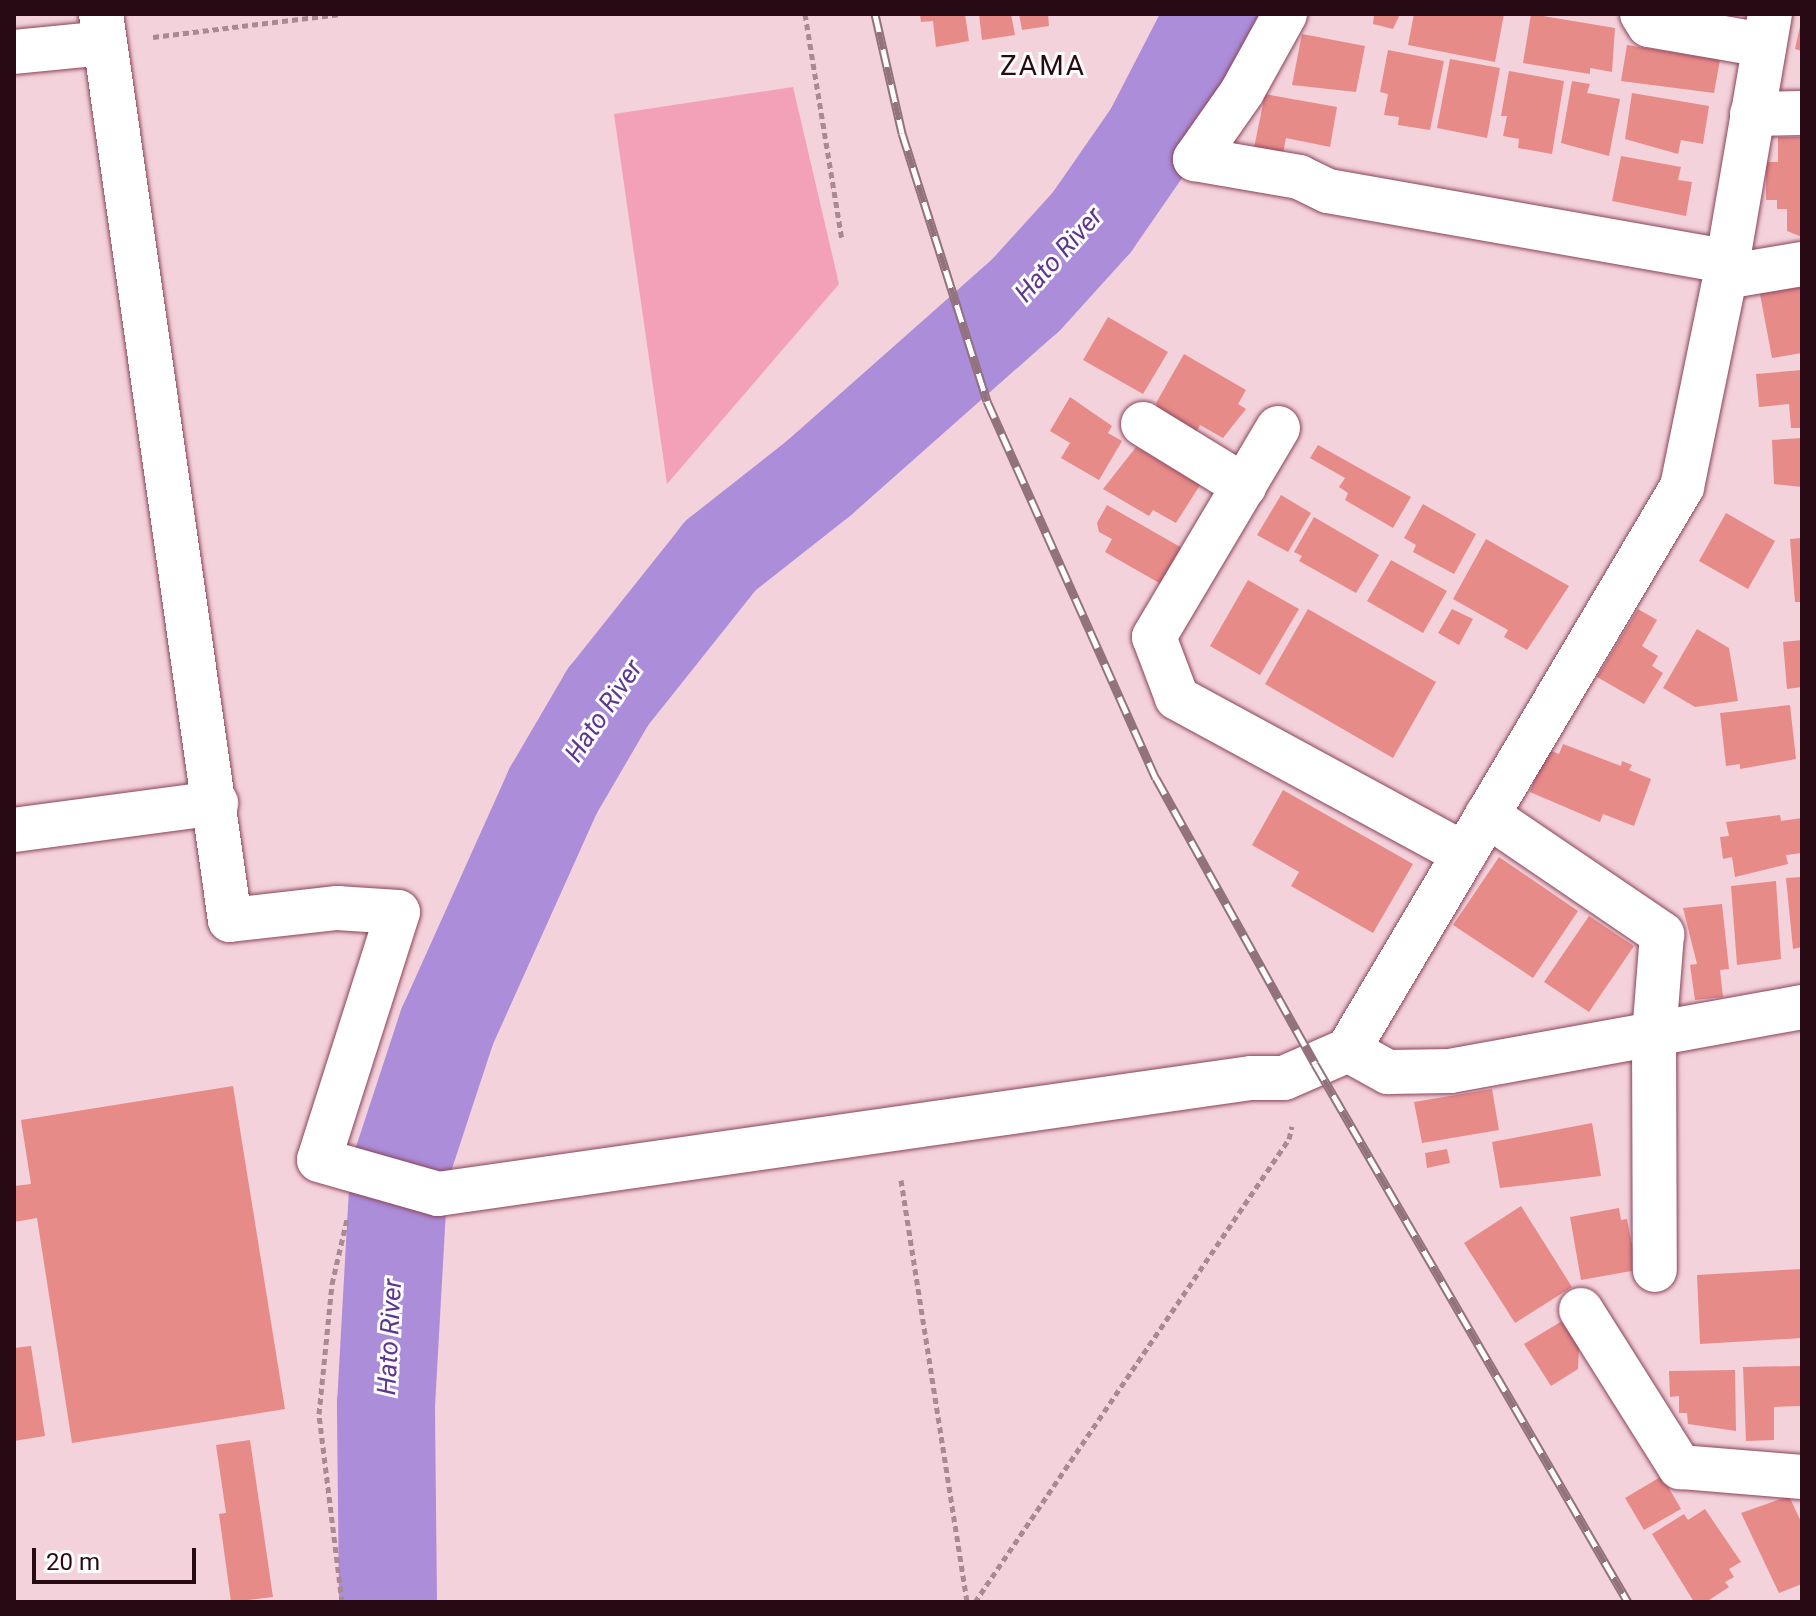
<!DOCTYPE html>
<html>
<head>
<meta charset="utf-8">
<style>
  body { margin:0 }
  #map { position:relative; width:1816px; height:1616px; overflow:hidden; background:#f4d2db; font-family:Roboto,sans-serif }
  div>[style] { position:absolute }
  .green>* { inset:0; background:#f3a1b8 }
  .river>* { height:98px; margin:-49px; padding:0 49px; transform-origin:49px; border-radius:49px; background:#ab8dda }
  .building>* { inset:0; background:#e78b89 }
  .path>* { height:5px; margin-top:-2.5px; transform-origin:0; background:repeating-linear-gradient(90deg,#a98993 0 6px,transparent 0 10px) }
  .roads { filter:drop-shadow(0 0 2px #8a435a) drop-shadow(0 0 2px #8a435a) }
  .minor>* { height:44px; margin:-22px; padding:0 22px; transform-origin:22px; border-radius:22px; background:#fff }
  .rail>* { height:9px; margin-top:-4.5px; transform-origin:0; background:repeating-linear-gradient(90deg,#fdfdfd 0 18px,#92727c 0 36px); box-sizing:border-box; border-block:2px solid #92727c }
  span { translate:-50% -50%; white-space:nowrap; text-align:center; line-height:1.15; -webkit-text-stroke:6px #fdfdfd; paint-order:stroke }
  .water-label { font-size:26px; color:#5e358f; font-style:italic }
  .quarter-label { font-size:28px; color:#270a14; letter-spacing:2px }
  .frame { position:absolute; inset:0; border:16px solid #270a14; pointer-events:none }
  .scale { position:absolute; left:32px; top:1548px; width:164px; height:36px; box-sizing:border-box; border:4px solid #270a14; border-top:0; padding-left:10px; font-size:24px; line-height:28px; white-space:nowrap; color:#270a14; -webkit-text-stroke:6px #fdfdfd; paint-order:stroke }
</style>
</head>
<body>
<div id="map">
  <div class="green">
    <i style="clip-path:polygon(793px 87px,839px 284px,667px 484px,614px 114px)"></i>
  </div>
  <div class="river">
    <i style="left:388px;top:1602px;width:197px;rotate:-90.6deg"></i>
    <i style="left:386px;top:1405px;width:232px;rotate:-86.8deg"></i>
    <i style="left:399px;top:1173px;width:154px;rotate:-71.8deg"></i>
    <i style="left:447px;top:1027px;width:259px;rotate:-65.8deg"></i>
    <i style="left:553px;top:791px;width:109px;rotate:-59.7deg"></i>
    <i style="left:608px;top:697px;width:180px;rotate:-51.5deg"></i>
    <i style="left:720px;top:556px;width:126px;rotate:-38.2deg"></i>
    <i style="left:819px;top:478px;width:275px;rotate:-41.5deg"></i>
    <i style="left:1025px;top:296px;width:100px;rotate:-47.8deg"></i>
    <i style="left:1092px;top:222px;width:107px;rotate:-55.3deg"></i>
    <i style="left:1153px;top:134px;width:135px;rotate:-62.7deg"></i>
  </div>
  <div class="building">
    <i style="clip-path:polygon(920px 14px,965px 14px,969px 41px,936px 47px,933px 21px,921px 22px)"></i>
    <i style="clip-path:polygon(979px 14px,1011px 14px,1015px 35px,982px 40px)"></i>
    <i style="clip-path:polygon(1019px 14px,1048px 14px,1049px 26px,1022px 30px)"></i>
    <i style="clip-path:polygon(1374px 14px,1400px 14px,1393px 29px,1373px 24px)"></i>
    <i style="clip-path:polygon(1414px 14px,1504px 14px,1495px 62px,1408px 45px)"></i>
    <i style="clip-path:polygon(1531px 14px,1615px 28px,1612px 72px,1590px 68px,1590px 74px,1523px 63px)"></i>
    <i style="clip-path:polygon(1801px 22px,1802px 22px,1802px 51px,1795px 49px)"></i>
    <i style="clip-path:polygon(1302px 34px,1365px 46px,1356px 92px,1292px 85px)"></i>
    <i style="clip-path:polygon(1627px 45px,1720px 60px,1714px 93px,1621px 81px)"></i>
    <i style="clip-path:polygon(1388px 50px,1444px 61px,1430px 130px,1398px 125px,1399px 117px,1384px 115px,1388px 94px,1380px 92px)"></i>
    <i style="clip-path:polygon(1450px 59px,1500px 68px,1487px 138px,1437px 128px)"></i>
    <i style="clip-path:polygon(1509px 71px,1564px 81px,1552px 154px,1518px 148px,1519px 139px,1503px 136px,1507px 116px,1501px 116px)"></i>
    <i style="clip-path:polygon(1572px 81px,1590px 84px,1587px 93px,1620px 99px,1609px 156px,1561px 143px)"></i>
    <i style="clip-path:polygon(1632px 93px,1709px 106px,1703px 144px,1681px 140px,1678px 154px,1625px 139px)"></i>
    <i style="clip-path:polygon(1265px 94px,1337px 107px,1330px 147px,1286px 138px,1283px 154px,1254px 148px)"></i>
    <i style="clip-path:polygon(1778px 137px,1802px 137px,1802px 237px,1787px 231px,1787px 209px,1777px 209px,1777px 200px,1766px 200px,1766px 162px,1778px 162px)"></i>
    <i style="clip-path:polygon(1621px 156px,1681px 167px,1678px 180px,1692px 182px,1686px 216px,1612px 201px)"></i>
    <i style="clip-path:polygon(1802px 287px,1802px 353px,1772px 358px,1760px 294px)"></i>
    <i style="clip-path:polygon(1108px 317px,1168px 352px,1143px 394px,1083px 360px)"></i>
    <i style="clip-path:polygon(1184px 354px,1246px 390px,1238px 404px,1246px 409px,1223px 438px,1200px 425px,1197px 431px,1159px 409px,1156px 403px)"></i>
    <i style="clip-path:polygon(1802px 370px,1802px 428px,1791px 428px,1789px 404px,1759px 407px,1756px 374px)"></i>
    <i style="clip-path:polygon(1070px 397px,1112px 426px,1108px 433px,1122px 441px,1099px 480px,1061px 458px,1070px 443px,1050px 431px)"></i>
    <i style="clip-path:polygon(1802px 438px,1802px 487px,1774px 484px,1772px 440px)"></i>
    <i style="clip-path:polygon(1318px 445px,1411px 497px,1393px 528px,1345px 500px,1348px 493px,1339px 487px,1345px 478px,1310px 458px)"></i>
    <i style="clip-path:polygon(1136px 447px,1200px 485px,1176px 523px,1153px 510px,1149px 516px,1103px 489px)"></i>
    <i style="clip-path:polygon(1281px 495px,1311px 513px,1288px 552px,1257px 535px)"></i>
    <i style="clip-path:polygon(1423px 504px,1476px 534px,1454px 574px,1413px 552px,1416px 545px,1404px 538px)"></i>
    <i style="clip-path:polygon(1107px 505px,1182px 548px,1161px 584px,1105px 552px,1112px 539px,1099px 532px,1097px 523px)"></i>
    <i style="clip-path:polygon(1726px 513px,1775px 541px,1748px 589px,1699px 561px)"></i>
    <i style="clip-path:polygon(1314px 517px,1379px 555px,1356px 593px,1299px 561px,1302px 556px,1294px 552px)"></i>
    <i style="clip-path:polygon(1802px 538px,1802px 602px,1795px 602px,1790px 539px)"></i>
    <i style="clip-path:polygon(1486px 539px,1569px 586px,1527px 650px,1504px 637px,1508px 630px,1453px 599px)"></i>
    <i style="clip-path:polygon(1391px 560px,1447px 591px,1423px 633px,1367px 601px)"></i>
    <i style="clip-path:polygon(1248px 580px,1299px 609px,1260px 675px,1210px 646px)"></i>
    <i style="clip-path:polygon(1308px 609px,1436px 682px,1393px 758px,1265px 684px)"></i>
    <i style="clip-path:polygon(1452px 609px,1473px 619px,1459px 645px,1438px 633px)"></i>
    <i style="clip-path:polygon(1638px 609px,1657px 620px,1642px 646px,1658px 656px,1652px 666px,1663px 673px,1644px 704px,1597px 677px)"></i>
    <i style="clip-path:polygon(1697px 629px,1729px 648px,1738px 701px,1695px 707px,1663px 688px)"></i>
    <i style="clip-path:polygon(1802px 640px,1802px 687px,1787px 689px,1783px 642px)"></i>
    <i style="clip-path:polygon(1790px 705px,1796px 759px,1740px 769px,1740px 764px,1726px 766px,1720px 713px)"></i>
    <i style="clip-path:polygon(1563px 744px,1621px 766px,1622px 761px,1632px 765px,1629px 770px,1651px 779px,1634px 826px,1603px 814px,1600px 822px,1530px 792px,1546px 749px,1559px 754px)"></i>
    <i style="clip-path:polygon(1283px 790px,1413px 864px,1373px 933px,1291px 886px,1299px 872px,1252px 845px)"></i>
    <i style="clip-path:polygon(1780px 815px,1781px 821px,1802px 818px,1802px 853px,1786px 855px,1788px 864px,1735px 877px,1732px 857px,1723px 859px,1720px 837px,1729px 836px,1726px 822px)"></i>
    <i style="clip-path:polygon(1499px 857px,1578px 911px,1533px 978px,1453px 925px)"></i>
    <i style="clip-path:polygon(1802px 877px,1802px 947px,1793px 949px,1786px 878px)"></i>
    <i style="clip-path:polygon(1776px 881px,1781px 959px,1737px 965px,1731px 886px)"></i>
    <i style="clip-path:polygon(1722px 904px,1729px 969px,1720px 970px,1723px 997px,1695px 1000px,1690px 965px,1697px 964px,1683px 908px)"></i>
    <i style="clip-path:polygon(1589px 916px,1634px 946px,1589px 1012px,1544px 982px)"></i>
    <i style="clip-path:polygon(233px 1086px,285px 1409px,72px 1443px,37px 1218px,14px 1222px,14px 1186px,31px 1184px,21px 1120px)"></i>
    <i style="clip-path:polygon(1492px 1089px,1499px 1130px,1422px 1143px,1414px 1102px)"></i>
    <i style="clip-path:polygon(1592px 1123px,1601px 1176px,1500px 1188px,1492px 1142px)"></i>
    <i style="clip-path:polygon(1447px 1149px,1450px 1163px,1427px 1168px,1425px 1153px)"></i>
    <i style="clip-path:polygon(1521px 1206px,1572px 1287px,1515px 1323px,1464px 1243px)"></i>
    <i style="clip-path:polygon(1619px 1208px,1621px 1220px,1627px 1219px,1637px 1270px,1581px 1280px,1570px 1217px)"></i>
    <i style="clip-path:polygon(1802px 1269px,1802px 1338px,1700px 1344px,1697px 1275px)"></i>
    <i style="clip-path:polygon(1562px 1321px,1579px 1349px,1578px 1369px,1551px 1386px,1524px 1344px)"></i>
    <i style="clip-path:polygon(31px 1346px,45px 1436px,14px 1441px,14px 1348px)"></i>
    <i style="clip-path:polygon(1802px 1366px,1802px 1406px,1774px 1407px,1774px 1440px,1746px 1441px,1743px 1367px)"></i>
    <i style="clip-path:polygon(1735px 1370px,1736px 1431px,1688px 1424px,1687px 1413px,1679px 1413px,1679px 1396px,1670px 1397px,1669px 1371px)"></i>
    <i style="clip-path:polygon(250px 1440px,273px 1597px,231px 1602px,219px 1514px,226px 1513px,216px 1445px)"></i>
    <i style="clip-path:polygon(1662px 1476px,1681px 1509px,1644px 1530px,1625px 1498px)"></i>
    <i style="clip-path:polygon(1789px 1496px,1802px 1524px,1802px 1584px,1779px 1593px,1741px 1513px)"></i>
    <i style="clip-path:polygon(1705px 1509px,1741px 1562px,1729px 1569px,1734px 1577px,1725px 1582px,1729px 1587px,1706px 1602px,1694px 1602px,1652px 1534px,1684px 1514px,1688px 1520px)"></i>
  </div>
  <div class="path">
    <i style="left:805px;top:14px;width:228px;rotate:80.7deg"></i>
    <i style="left:153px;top:37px;width:189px;rotate:-7deg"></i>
    <i style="left:901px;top:1180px;width:427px;rotate:81.1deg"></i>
    <i style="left:342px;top:1602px;width:189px;rotate:-97deg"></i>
    <i style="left:319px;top:1414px;width:131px;rotate:-84.3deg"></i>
    <i style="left:332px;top:1284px;width:67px;rotate:-77deg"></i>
    <i style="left:975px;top:1602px;width:559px;rotate:-55.86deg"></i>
    <i style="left:1289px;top:1139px;width:13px;rotate:-77deg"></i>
  </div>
  <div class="roads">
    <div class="minor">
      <i style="left:101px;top:14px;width:915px;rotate:81.9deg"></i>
      <i style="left:230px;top:920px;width:108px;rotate:-6.4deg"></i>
      <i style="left:337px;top:908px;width:61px;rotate:3.8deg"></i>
      <i style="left:398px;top:912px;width:260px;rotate:107.7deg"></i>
      <i style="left:319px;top:1160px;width:124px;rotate:15.9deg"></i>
      <i style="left:438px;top:1194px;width:821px;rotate:-8.12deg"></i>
      <i style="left:1251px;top:1078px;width:33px"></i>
      <i style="left:1284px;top:1078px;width:70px;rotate:-23.6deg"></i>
      <i style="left:1348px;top:1050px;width:46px;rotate:28.8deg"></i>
      <i style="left:1388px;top:1072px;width:62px;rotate:-0.9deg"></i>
      <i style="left:1450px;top:1071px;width:358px;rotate:-10.3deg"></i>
      <i style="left:1285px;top:14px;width:89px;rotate:118.9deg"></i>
      <i style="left:1242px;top:92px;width:82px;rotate:125deg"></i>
      <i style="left:1195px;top:159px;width:106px;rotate:9.8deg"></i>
      <i style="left:1299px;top:177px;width:32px;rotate:26deg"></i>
      <i style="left:1328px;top:191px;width:405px;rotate:10deg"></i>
      <i style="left:1642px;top:14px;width:13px;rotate:58deg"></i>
      <i style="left:1649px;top:25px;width:117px;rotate:9.9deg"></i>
      <i style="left:14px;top:52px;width:91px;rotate:-5.6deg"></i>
      <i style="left:1752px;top:114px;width:50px;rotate:-1.1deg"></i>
      <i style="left:1725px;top:277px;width:78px;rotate:-9.6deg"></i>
      <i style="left:1143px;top:424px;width:119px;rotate:31.5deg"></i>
      <i style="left:1278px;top:428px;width:243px;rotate:120.7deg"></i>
      <i style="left:1154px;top:637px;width:65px;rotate:69.3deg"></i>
      <i style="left:1177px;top:698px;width:327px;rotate:28.5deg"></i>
      <i style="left:1487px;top:815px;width:212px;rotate:34.2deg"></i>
      <i style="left:1662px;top:934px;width:101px;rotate:94.5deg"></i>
      <i style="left:1654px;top:1035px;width:235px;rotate:89.8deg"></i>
      <i style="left:14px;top:830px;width:204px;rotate:-7.6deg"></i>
      <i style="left:1348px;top:1050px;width:655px;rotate:-59.32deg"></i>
      <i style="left:1682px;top:487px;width:214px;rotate:-78.4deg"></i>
      <i style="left:1725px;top:277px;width:267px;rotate:-80.3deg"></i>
      <i style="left:1581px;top:1310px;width:186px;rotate:57.8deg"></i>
      <i style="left:1680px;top:1467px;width:122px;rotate:4.7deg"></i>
    </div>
  </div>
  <div class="rail">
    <i style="left:875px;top:14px;width:122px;rotate:77.2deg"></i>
    <i style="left:902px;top:133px;width:281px;rotate:72.4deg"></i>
    <i style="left:987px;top:401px;width:413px;rotate:65.9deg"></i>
    <i style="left:1156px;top:778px;width:327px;rotate:60.9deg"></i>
    <i style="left:1315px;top:1064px;width:622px;rotate:59.81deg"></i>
  </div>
  <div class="water-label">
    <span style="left:1059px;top:255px;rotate:-48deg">Hato River</span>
    <span style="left:604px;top:711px;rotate:-56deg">Hato River</span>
    <span style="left:390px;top:1337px;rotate:-87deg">Hato River</span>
  </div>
  <div class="quarter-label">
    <span style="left:1043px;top:66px">ZAMA</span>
  </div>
  <div class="frame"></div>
  <div class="scale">20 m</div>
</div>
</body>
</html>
